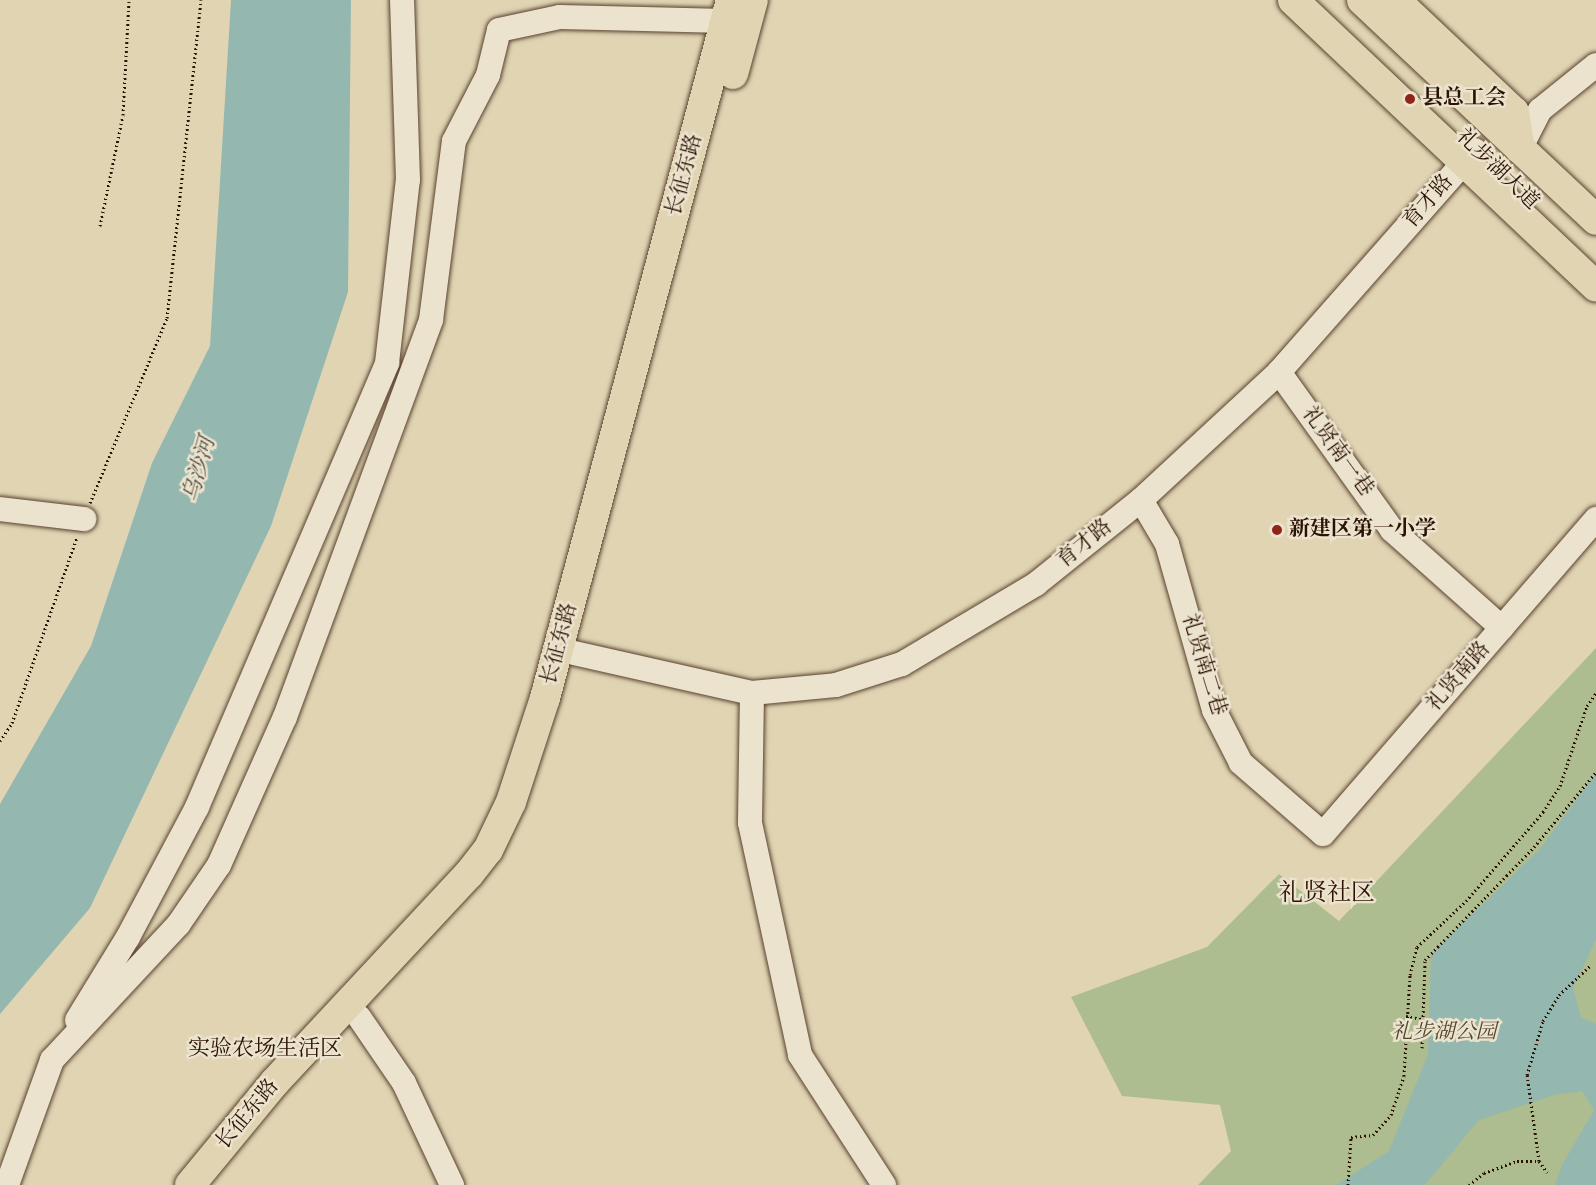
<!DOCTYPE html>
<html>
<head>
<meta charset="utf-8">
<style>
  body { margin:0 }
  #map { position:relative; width:1596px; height:1185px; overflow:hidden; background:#e0d4b3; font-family:"Sorts Mill Goudy","Noto Serif SC",serif }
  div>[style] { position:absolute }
  .green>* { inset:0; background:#aebd8f }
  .water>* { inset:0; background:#94b8af }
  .path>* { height:3px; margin-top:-1.5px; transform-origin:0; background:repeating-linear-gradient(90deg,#2c1202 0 1.5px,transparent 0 4.5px) }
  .roads { filter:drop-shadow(0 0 2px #59422e) drop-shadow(0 0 2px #59422e) }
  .minor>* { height:24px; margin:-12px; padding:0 12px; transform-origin:12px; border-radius:12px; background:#ebe3ce }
  .major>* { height:30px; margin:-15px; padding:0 15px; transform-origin:15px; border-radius:15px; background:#e0d4b3 }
  .dots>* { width:16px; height:16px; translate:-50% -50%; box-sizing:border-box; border:3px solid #ebe3ce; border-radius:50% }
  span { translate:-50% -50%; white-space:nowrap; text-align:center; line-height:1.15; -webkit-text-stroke:5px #ebe3ce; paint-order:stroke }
  .poi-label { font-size:21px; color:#2c1202; font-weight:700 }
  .left { translate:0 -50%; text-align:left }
  .street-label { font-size:21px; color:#2c1202 }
  .park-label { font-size:21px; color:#53452c; font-style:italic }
  .water-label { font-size:22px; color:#504c3f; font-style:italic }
  .neighbourhood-label { font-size:22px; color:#2c1202 }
  .quarter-label { font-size:24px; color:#2c1202 }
</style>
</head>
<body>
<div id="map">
  <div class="green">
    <i style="clip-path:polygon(1596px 648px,1596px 1185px,1198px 1185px,1231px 1151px,1220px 1105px,1122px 1096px,1071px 997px,1207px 947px,1279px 874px,1339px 921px)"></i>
  </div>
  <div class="water">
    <i style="clip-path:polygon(231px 0,351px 0,348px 292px,271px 526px,90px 908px,0 1014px,0 804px,91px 646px,152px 463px,210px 346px)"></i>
    <i style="clip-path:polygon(1596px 773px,1596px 940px,1573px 988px,1581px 1017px,1596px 1024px,1596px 1185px,1555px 1185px,1562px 1165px,1594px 1110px,1582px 1091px,1554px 1095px,1479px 1120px,1425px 1185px,1336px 1185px,1389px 1151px,1428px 1054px,1431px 954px,1539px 850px)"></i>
  </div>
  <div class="path">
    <i style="left:100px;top:226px;width:113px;rotate:-78.3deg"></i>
    <i style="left:123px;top:115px;width:115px;rotate:-87deg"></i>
    <i style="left:90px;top:503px;width:200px;rotate:-67.4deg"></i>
    <i style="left:167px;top:318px;width:320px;rotate:-83.9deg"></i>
    <i style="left:0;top:741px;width:22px;rotate:-56deg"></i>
    <i style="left:12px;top:723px;width:197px;rotate:-70.7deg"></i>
    <i style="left:1406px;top:1016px;width:16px;rotate:11deg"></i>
    <i style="left:1422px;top:1048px;width:88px;rotate:-88deg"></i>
    <i style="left:1425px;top:960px;width:157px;rotate:-46deg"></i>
    <i style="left:1534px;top:847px;width:97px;rotate:-50.4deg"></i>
    <i style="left:1539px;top:1161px;width:87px;rotate:-97.9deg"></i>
    <i style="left:1527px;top:1075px;width:56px;rotate:-73.5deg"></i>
    <i style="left:1543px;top:1021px;width:31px;rotate:-58deg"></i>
    <i style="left:1559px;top:995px;width:44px;rotate:-43.2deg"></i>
    <i style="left:1348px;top:1185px;width:48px;rotate:-86.4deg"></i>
    <i style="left:1351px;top:1137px;width:22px;rotate:-5deg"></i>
    <i style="left:1373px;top:1135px;width:27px;rotate:-48deg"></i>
    <i style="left:1391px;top:1115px;width:41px;rotate:-71.6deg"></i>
    <i style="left:1404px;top:1076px;width:101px;rotate:-86.6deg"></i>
    <i style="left:1410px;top:975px;width:29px;rotate:-76deg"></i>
    <i style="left:1417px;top:947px;width:67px;rotate:-43.2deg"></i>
    <i style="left:1466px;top:901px;width:118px;rotate:-49.1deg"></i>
    <i style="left:1543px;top:812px;width:31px;rotate:-57deg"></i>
    <i style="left:1560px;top:786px;width:84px;rotate:-71.4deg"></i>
    <i style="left:1587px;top:706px;width:16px;rotate:-55deg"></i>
    <i style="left:1469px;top:1185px;width:19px;rotate:-39deg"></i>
    <i style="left:1484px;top:1173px;width:35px;rotate:-20deg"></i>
    <i style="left:1517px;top:1161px;width:22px"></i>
    <i style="left:1539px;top:1161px;width:14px;rotate:54deg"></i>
  </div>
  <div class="roads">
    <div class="minor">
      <i style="left:1520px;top:149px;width:44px;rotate:-62.9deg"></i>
      <i style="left:1540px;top:110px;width:72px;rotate:-38.8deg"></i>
      <i style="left:1279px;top:372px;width:194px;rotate:54.4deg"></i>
      <i style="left:1392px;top:530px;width:147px;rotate:41.7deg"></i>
      <i style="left:1141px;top:500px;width:51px;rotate:59.4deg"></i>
      <i style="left:1167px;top:544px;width:173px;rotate:74.2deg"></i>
      <i style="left:1214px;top:710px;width:59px;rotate:63deg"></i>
      <i style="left:1241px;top:763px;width:108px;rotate:40.9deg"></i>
      <i style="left:1323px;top:834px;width:417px;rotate:-49.1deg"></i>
      <i style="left:0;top:509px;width:85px;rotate:6.8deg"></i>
      <i style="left:574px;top:653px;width:182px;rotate:12.7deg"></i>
      <i style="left:752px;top:693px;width:84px;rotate:-5.4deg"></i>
      <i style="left:836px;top:685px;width:69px;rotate:-17.7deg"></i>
      <i style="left:902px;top:664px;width:156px;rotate:-30.8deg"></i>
      <i style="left:1036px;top:584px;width:134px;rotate:-38.7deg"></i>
      <i style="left:1141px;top:500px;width:188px;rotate:-42.8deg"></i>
      <i style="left:1279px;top:372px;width:296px;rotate:-48.6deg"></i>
      <i style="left:752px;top:693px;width:130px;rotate:90.9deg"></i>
      <i style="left:750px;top:823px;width:237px;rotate:77.8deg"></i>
      <i style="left:800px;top:1055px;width:155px;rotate:57.1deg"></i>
      <i style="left:359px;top:1017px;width:80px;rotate:55.7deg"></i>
      <i style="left:404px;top:1083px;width:113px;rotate:64.8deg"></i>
      <i style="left:77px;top:1020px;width:97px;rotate:-58.4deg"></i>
      <i style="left:128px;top:937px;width:147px;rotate:-62deg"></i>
      <i style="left:197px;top:807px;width:483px;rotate:-66.8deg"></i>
      <i style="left:387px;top:363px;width:184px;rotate:-83.5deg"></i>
      <i style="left:408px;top:180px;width:180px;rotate:-91.9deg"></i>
      <i style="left:7px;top:1185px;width:133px;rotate:-70.2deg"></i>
      <i style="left:52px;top:1060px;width:185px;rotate:-47deg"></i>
      <i style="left:178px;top:925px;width:73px;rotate:-55.7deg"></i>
      <i style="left:219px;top:865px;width:162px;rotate:-66deg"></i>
      <i style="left:285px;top:717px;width:423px;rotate:-69.8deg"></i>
      <i style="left:431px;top:320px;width:180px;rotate:-82.7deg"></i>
      <i style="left:454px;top:141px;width:74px;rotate:-62.7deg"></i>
      <i style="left:488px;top:75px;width:46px;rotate:-76.3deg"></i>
      <i style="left:499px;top:30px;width:62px;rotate:-12deg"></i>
      <i style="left:560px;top:17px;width:166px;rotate:1.4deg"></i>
    </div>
    <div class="major">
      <i style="left:1293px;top:0;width:417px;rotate:43.4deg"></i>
      <i style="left:1362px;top:0;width:321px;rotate:43.2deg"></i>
      <i style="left:1395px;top:0;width:163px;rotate:43.3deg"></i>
      <i style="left:1514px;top:112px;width:37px;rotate:81deg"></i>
      <i style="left:733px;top:74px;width:77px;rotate:-74.9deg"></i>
      <i style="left:190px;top:1185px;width:132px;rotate:-50.5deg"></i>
      <i style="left:274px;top:1083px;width:286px;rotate:-47deg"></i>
      <i style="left:469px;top:874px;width:31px;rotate:-52deg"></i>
      <i style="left:488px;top:850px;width:53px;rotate:-64.4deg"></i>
      <i style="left:511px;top:802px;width:109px;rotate:-71.9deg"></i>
      <i style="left:545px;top:698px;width:722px;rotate:-75.08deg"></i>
    </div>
  </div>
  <div class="dots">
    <i style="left:1410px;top:99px;background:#8f2418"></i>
    <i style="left:1277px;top:530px;background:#8f2418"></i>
  </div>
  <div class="poi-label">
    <span class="left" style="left:1422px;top:99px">县总工会</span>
    <span class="left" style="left:1289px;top:530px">新建区第一小学</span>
  </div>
  <div class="street-label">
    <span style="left:1497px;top:170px;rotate:44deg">礼步湖大道</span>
    <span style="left:685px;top:175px;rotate:-75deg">长征东路</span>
    <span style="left:1429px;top:202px;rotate:-49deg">育才路</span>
    <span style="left:1337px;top:452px;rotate:54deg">礼贤南一巷</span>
    <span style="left:1085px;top:544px;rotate:-39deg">育才路</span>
    <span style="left:560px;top:644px;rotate:-75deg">长征东路</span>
    <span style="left:1203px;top:665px;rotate:73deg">礼贤南二巷</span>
    <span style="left:1459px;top:677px;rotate:-49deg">礼贤南路</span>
    <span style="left:248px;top:1115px;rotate:-50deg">长征东路</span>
  </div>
  <div class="park-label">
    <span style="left:1444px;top:1033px">礼步湖公园</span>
  </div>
  <div class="water-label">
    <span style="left:201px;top:470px;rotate:-74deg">乌沙河</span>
  </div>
  <div class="neighbourhood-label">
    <span style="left:265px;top:1051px">实验农场生活区</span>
  </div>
  <div class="quarter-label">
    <span style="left:1327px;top:895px">礼贤社区</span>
  </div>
</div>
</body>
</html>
